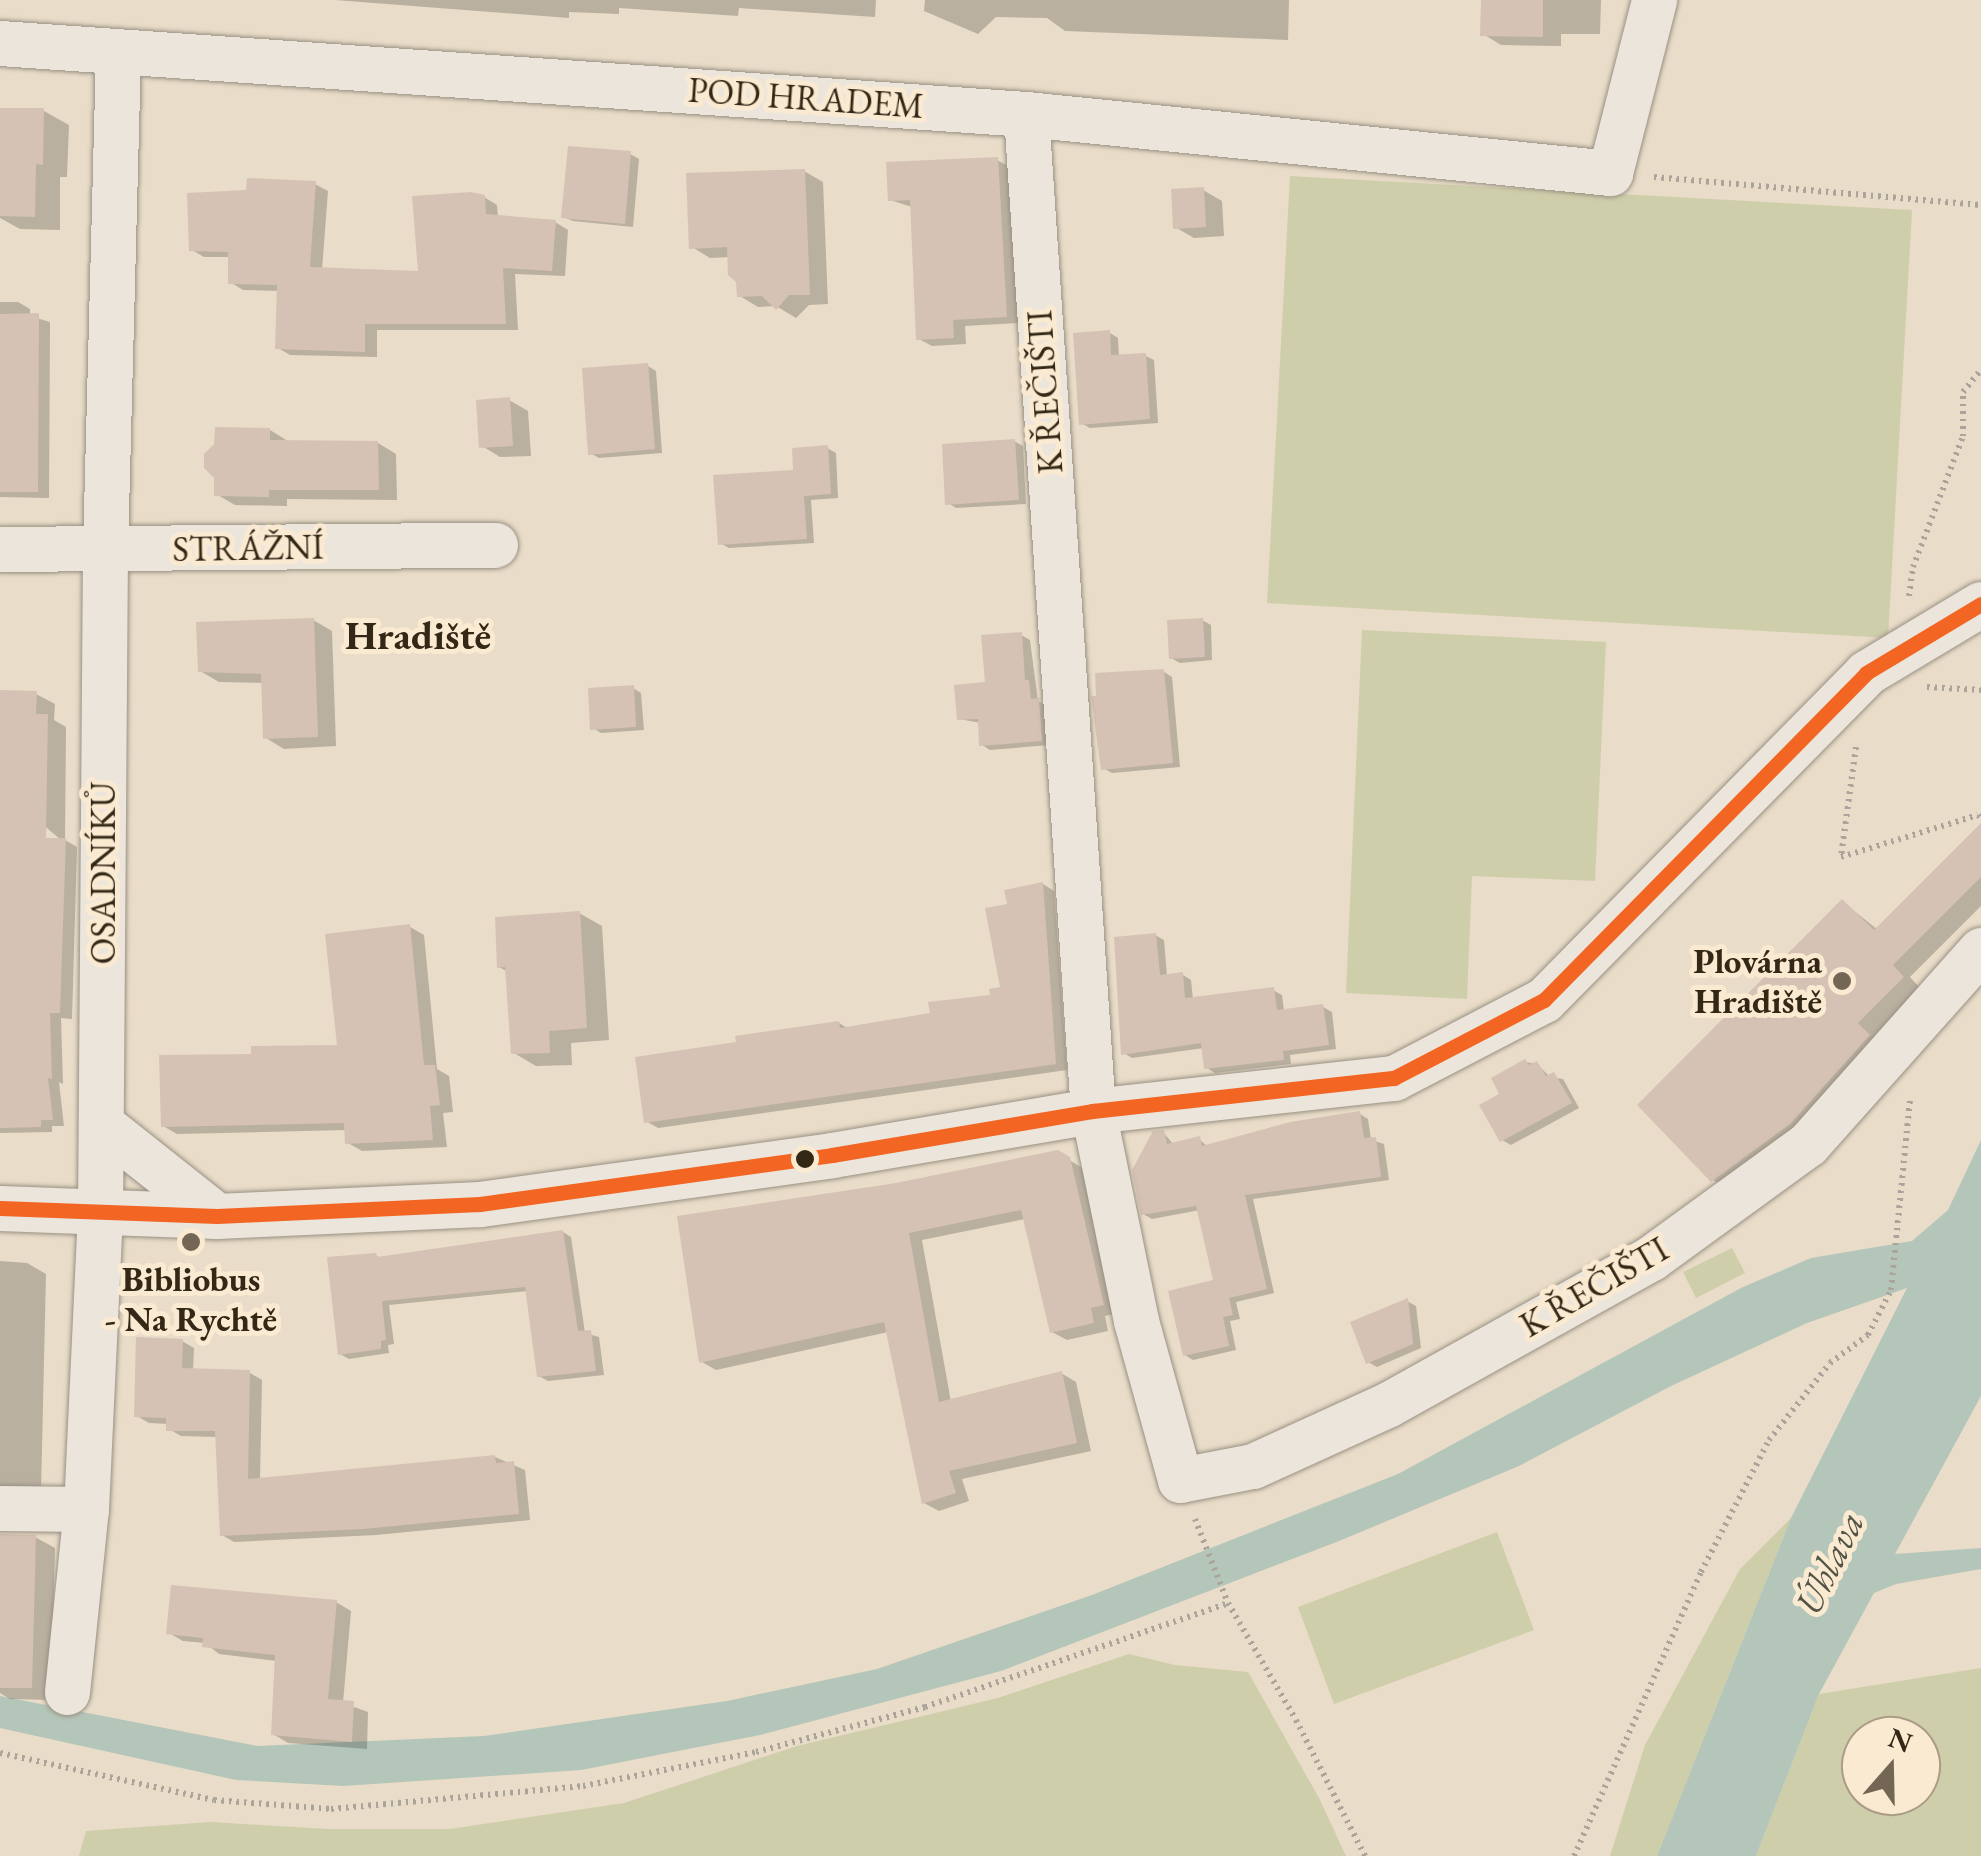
<!DOCTYPE html>
<html>
<head>
<meta charset="utf-8">
<style>
  body { margin:0 }
  #map { position:relative; width:1981px; height:1856px; overflow:hidden; background:#e9dcc8; font-family:"EB Garamond",serif }
  div>[style] { position:absolute }
  .green>* { inset:0; background:#cfceaa }
  .water>* { inset:0; background:#b4c6b9 }
  .shadow>* { inset:0; background:#0003 }
  .building>* { inset:0; background:#d5c2b4 }
  .path>* { height:6px; margin-top:-3px; transform-origin:0; background:repeating-linear-gradient(90deg,#aaa49a 0 2.5px,transparent 0 7.5px) }
  .roads { filter:drop-shadow(0 0 2px #999183) drop-shadow(0 0 2px #999183) }
  .minor>* { height:45px; margin:-22.5px; padding:0 22.5px; transform-origin:22.5px; border-radius:22.5px; background:#ece5dc }
  .bus-1>* { height:15px; margin:-7.5px; padding:0 7.5px; transform-origin:7.5px; border-radius:7.5px; background:#f26522 }
  .dots>* { width:28px; height:28px; translate:-50% -50%; box-sizing:border-box; border:5px solid #faead2; border-radius:50% }
  span { translate:-50% -50%; white-space:nowrap; text-align:center; line-height:1.15; -webkit-text-stroke:10px #faead2; paint-order:stroke }
  .street-label { font-size:35px; color:#332716 }
  .poi-label { font-size:35px; color:#332716; font-weight:700 }
  .right { translate:-100% -50%; text-align:right }
  .water-label { font-size:38px; color:#535445; font-style:italic }
  .quarter-label { font-size:40px; color:#332716; font-weight:700 }
  .north { position:absolute; left:1841px; top:1716px; width:100px; height:100px; box-sizing:border-box; background:#faead2; border:2px solid #aa9c87; border-radius:50%; rotate:20deg; font-size:28px; font-weight:700; line-height:40px; text-align:center; color:#332716 }
  .north::after { content:''; display:block; margin:auto; width:35px; height:45px; background:#736654; clip-path:polygon(50% 0,100% 100%,50% 72%,0 100%) }
</style>
</head>
<body>
<div id="map">
  <div class="green">
    <i style="clip-path:polygon(1290px 176px,1912px 210px,1888px 638px,1267px 603px)"></i>
    <i style="clip-path:polygon(1362px 630px,1606px 642px,1595px 881px,1472px 876px,1467px 999px,1346px 993px)"></i>
    <i style="clip-path:polygon(1732px 1248px,1745px 1273px,1696px 1298px,1683px 1272px)"></i>
    <i style="clip-path:polygon(1791px 1518px,1657px 1856px,1610px 1856px,1645px 1745px,1740px 1569px)"></i>
    <i style="clip-path:polygon(1497px 1532px,1534px 1630px,1334px 1704px,1298px 1607px)"></i>
    <i style="clip-path:polygon(1129px 1654px,1175px 1665px,1248px 1672px,1319px 1798px,1346px 1856px,79px 1856px,86px 1831px,210px 1822px,328px 1829px,450px 1829px,624px 1803px,797px 1746px,998px 1698px)"></i>
    <i style="clip-path:polygon(evenodd,1981px 1668px,1981px 1856px,1756px 1856px,1819px 1694px,1981px 1668px,1861px 1736px,1921px 1736px,1921px 1796px,1861px 1796px,1861px 1736px)"></i>
  </div>
  <div class="water">
    <i style="clip-path:polygon(1981px 1140px,1981px 1396px,1895px 1554px,1981px 1548px,1981px 1569px,1896px 1584px,1874px 1593px,1819px 1694px,1756px 1856px,1657px 1856px,1791px 1518px,1907px 1288px,1807px 1323px,1671px 1386px,1519px 1466px,1339px 1541px,1001px 1671px,760px 1735px,581px 1770px,343px 1786px,236px 1780px,0 1728px,0 1696px,257px 1746px,484px 1736px,727px 1701px,877px 1669px,1092px 1595px,1398px 1474px,1741px 1288px,1811px 1258px,1912px 1241px,1948px 1210px)"></i>
  </div>
  <div class="shadow">
    <i style="clip-path:polygon(335px 0,876px 0,875px 17px,739px 8px,738px 16px,619px 8px,619px 14px,569px 12px,569px 18px)"></i>
    <i style="clip-path:polygon(925px 0,1289px 0,1288px 40px,1065px 31px,1047px 18px,996px 17px,978px 34px,924px 11px)"></i>
    <i style="clip-path:polygon(1483px 0,1601px 0,1600px 34px,1561px 34px,1561px 46px,1501px 45px,1483px 34px)"></i>
    <i style="clip-path:polygon(0 110px,44px 111px,69px 125px,67px 177px,60px 177px,60px 230px,20px 229px,0 218px)"></i>
    <i style="clip-path:polygon(630px 154px,639px 159px,633px 227px,573px 221px,564px 217px)"></i>
    <i style="clip-path:polygon(997px 160px,1010px 167px,1019px 323px,965px 326px,966px 344px,932px 346px,919px 339px,912px 207px,890px 200px)"></i>
    <i style="clip-path:polygon(804px 171px,823px 182px,828px 304px,809px 305px,796px 318px,776px 306px,758px 307px,740px 296px,730px 257px,710px 258px,692px 247px)"></i>
    <i style="clip-path:polygon(315px 184px,328px 191px,322px 270px,420px 274px,484px 197px,497px 205px,498px 218px,555px 222px,568px 230px,565px 276px,515px 274px,518px 330px,377px 330px,377px 357px,290px 355px,278px 348px,279px 291px,243px 290px,230px 282px,230px 257px,204px 257px,192px 250px)"></i>
    <i style="clip-path:polygon(1203px 190px,1222px 201px,1224px 236px,1194px 238px,1175px 227px)"></i>
    <i style="clip-path:polygon(0 302px,18px 302px,30px 309px,30px 316px,50px 322px,49px 498px,0 497px)"></i>
    <i style="clip-path:polygon(1110px 333px,1118px 338px,1119px 357px,1146px 356px,1154px 360px,1158px 423px,1090px 428px,1081px 423px)"></i>
    <i style="clip-path:polygon(648px 366px,656px 371px,662px 453px,599px 458px,590px 453px)"></i>
    <i style="clip-path:polygon(509px 400px,528px 411px,531px 456px,500px 457px,482px 446px)"></i>
    <i style="clip-path:polygon(270px 430px,288px 441px,378px 443px,396px 454px,397px 500px,287px 499px,287px 506px,235px 505px,216px 494px)"></i>
    <i style="clip-path:polygon(1014px 441px,1023px 446px,1026px 504px,956px 508px,948px 503px)"></i>
    <i style="clip-path:polygon(827px 448px,836px 453px,838px 498px,811px 500px,814px 543px,729px 548px,720px 543px)"></i>
    <i style="clip-path:polygon(313px 620px,332px 631px,336px 746px,284px 749px,266px 738px,264px 683px,219px 682px,200px 671px)"></i>
    <i style="clip-path:polygon(1202px 620px,1211px 625px,1212px 660px,1180px 663px,1171px 658px)"></i>
    <i style="clip-path:polygon(1021px 635px,1030px 640px,1038px 701px,1047px 706px,1050px 745px,990px 750px,982px 745px,981px 723px,959px 719px)"></i>
    <i style="clip-path:polygon(1164px 672px,1172px 677px,1180px 767px,1112px 773px,1103px 768px)"></i>
    <i style="clip-path:polygon(633px 688px,641px 693px,644px 730px,601px 733px,593px 728px)"></i>
    <i style="clip-path:polygon(0 693px,36px 694px,55px 704px,54px 720px,66px 727px,65px 840px,77px 847px,72px 1019px,61px 1018px,63px 1084px,59px 1082px,64px 1126px,52px 1126px,52px 1132px,0 1133px,0 838px,61px 840px,0 788px)"></i>
    <i style="clip-path:polygon(1981px 841px,1981px 906px,1910px 977px,1921px 989px,1875px 1035px,1887px 1047px,1732px 1191px,1713px 1180px,1843px 902px,1878px 930px)"></i>
    <i style="clip-path:polygon(1043px 884px,1054px 891px,1067px 1070px,658px 1128px,646px 1121px,739px 1044px,839px 1023px,849px 1029px,933px 1015px,993px 997px,1003px 990px,1010px 906px)"></i>
    <i style="clip-path:polygon(579px 913px,602px 926px,609px 1040px,571px 1043px,572px 1065px,536px 1066px,514px 1053px,508px 972px,499px 967px)"></i>
    <i style="clip-path:polygon(410px 927px,424px 935px,437px 1069px,449px 1076px,453px 1112px,443px 1113px,447px 1147px,362px 1151px,348px 1143px,347px 1130px,177px 1134px,163px 1126px,253px 1056px,339px 1048px)"></i>
    <i style="clip-path:polygon(1155px 935px,1164px 940px,1167px 976px,1183px 975px,1191px 980px,1193px 999px,1273px 990px,1282px 995px,1284px 1011px,1323px 1007px,1332px 1012px,1336px 1049px,1290px 1055px,1291px 1064px,1215px 1073px,1207px 1068px,1204px 1048px,1132px 1058px,1124px 1053px)"></i>
    <i style="clip-path:polygon(1525px 1062px,1537px 1064px,1550px 1077px,1563px 1079px,1579px 1108px,1511px 1145px,1502px 1140px,1502px 1095px)"></i>
    <i style="clip-path:polygon(1360px 1114px,1368px 1119px,1371px 1140px,1384px 1144px,1389px 1180px,1253px 1199px,1274px 1293px,1236px 1302px,1240px 1319px,1230px 1321px,1236px 1350px,1193px 1360px,1185px 1355px,1216px 1282px,1200px 1210px,1152px 1219px,1143px 1214px,1163px 1132px,1174px 1145px,1199px 1139px,1208px 1147px)"></i>
    <i style="clip-path:polygon(1058px 1153px,1084px 1169px,1117px 1313px,1105px 1316px,1108px 1331px,1067px 1340px,1052px 1332px,1025px 1219px,922px 1240px,951px 1402px,1061px 1373px,1076px 1382px,1091px 1451px,962px 1479px,969px 1501px,939px 1511px,924px 1503px,888px 1332px,716px 1370px,702px 1362px,896px 1186px)"></i>
    <i style="clip-path:polygon(563px 1232px,571px 1237px,585px 1333px,599px 1337px,604px 1375px,548px 1381px,539px 1376px,528px 1291px,389px 1305px,394px 1344px,388px 1345px,389px 1353px,349px 1359px,340px 1354px,375px 1255px,381px 1258px)"></i>
    <i style="clip-path:polygon(0 1261px,27px 1263px,46px 1274px,41px 1492px,0 1503px)"></i>
    <i style="clip-path:polygon(1407px 1301px,1416px 1306px,1421px 1348px,1377px 1367px,1368px 1362px)"></i>
    <i style="clip-path:polygon(182px 1341px,194px 1348px,193px 1371px,250px 1373px,262px 1380px,260px 1480px,495px 1457px,525px 1470px,530px 1520px,376px 1535px,234px 1542px,222px 1535px,218px 1437px,181px 1436px,169px 1429px,169px 1424px,149px 1423px,137px 1416px)"></i>
    <i style="clip-path:polygon(0 1534px,35px 1537px,55px 1548px,51px 1700px,10px 1699px,0 1693px)"></i>
    <i style="clip-path:polygon(336px 1602px,351px 1611px,343px 1703px,368px 1712px,367px 1749px,288px 1743px,273px 1734px,277px 1661px,219px 1654px,205px 1643px,183px 1641px,169px 1633px)"></i>
  </div>
  <div class="building">
    <i style="clip-path:polygon(1481px 0,1543px 0,1543px 37px,1480px 36px)"></i>
    <i style="clip-path:polygon(0 108px,44px 108px,43px 165px,36px 164px,35px 217px,0 216px)"></i>
    <i style="clip-path:polygon(568px 146px,631px 151px,625px 224px,561px 218px)"></i>
    <i style="clip-path:polygon(998px 157px,1007px 317px,953px 320px,954px 338px,916px 340px,910px 200px,888px 201px,886px 162px)"></i>
    <i style="clip-path:polygon(805px 169px,810px 295px,789px 295px,776px 310px,762px 296px,737px 297px,736px 282px,728px 275px,727px 247px,689px 249px,686px 173px)"></i>
    <i style="clip-path:polygon(247px 178px,316px 181px,310px 267px,418px 271px,412px 196px,471px 192px,485px 195px,486px 214px,556px 220px,552px 271px,503px 268px,506px 324px,365px 324px,365px 352px,275px 349px,277px 285px,228px 284px,228px 252px,189px 251px,187px 193px,246px 190px)"></i>
    <i style="clip-path:polygon(1204px 187px,1206px 227px,1173px 229px,1171px 189px)"></i>
    <i style="clip-path:polygon(39px 313px,38px 492px,0 492px,0 314px)"></i>
    <i style="clip-path:polygon(1110px 330px,1111px 355px,1146px 353px,1150px 419px,1079px 425px,1073px 333px)"></i>
    <i style="clip-path:polygon(648px 363px,655px 449px,588px 455px,582px 368px)"></i>
    <i style="clip-path:polygon(510px 397px,513px 446px,479px 448px,476px 400px)"></i>
    <i style="clip-path:polygon(215px 427px,270px 428px,270px 440px,378px 441px,379px 490px,269px 490px,269px 497px,214px 496px,214px 478px,204px 468px,204px 454px,214px 444px)"></i>
    <i style="clip-path:polygon(1015px 439px,1019px 500px,945px 505px,942px 444px)"></i>
    <i style="clip-path:polygon(828px 445px,831px 494px,804px 496px,807px 539px,718px 545px,713px 475px,793px 470px,792px 448px)"></i>
    <i style="clip-path:polygon(314px 618px,318px 737px,263px 739px,261px 674px,198px 672px,196px 622px)"></i>
    <i style="clip-path:polygon(1203px 618px,1205px 657px,1169px 659px,1167px 620px)"></i>
    <i style="clip-path:polygon(1022px 632px,1025px 680px,1029px 680px,1031px 699px,1039px 698px,1042px 741px,979px 746px,978px 719px,957px 720px,954px 685px,985px 682px,981px 635px)"></i>
    <i style="clip-path:polygon(1164px 669px,1173px 763px,1101px 770px,1091px 696px,1096px 696px,1095px 673px)"></i>
    <i style="clip-path:polygon(634px 685px,636px 727px,590px 730px,588px 688px)"></i>
    <i style="clip-path:polygon(0 690px,37px 691px,36px 714px,48px 714px,46px 838px,66px 838px,60px 1013px,50px 1013px,52px 1079px,48px 1078px,53px 1120px,41px 1120px,41px 1127px,0 1128px)"></i>
    <i style="clip-path:polygon(1981px 823px,1981px 877px,1893px 965px,1904px 977px,1858px 1023px,1870px 1035px,1790px 1124px,1711px 1182px,1637px 1105px,1842px 899px,1874px 930px)"></i>
    <i style="clip-path:polygon(1043px 882px,1056px 1064px,644px 1123px,635px 1057px,736px 1042px,735px 1036px,839px 1021px,840px 1028px,930px 1013px,928px 1002px,990px 995px,989px 989px,1000px 987px,985px 908px,1007px 904px,1004px 890px)"></i>
    <i style="clip-path:polygon(580px 911px,587px 1028px,549px 1031px,550px 1053px,511px 1054px,505px 967px,497px 968px,495px 917px)"></i>
    <i style="clip-path:polygon(410px 924px,424px 1065px,435px 1065px,440px 1105px,430px 1106px,433px 1140px,345px 1144px,344px 1123px,161px 1127px,159px 1055px,251px 1054px,251px 1046px,337px 1045px,325px 934px)"></i>
    <i style="clip-path:polygon(1156px 933px,1160px 975px,1183px 972px,1185px 998px,1274px 987px,1277px 1010px,1323px 1004px,1329px 1045px,1283px 1051px,1284px 1060px,1204px 1069px,1201px 1043px,1121px 1055px,1114px 937px)"></i>
    <i style="clip-path:polygon(1525px 1059px,1529px 1065px,1537px 1061px,1546px 1076px,1554px 1072px,1572px 1103px,1500px 1142px,1479px 1105px,1499px 1094px,1491px 1078px)"></i>
    <i style="clip-path:polygon(1360px 1111px,1364px 1138px,1376px 1137px,1381px 1177px,1245px 1195px,1267px 1289px,1229px 1298px,1233px 1315px,1223px 1317px,1229px 1346px,1183px 1356px,1168px 1291px,1213px 1280px,1196px 1206px,1141px 1215px,1132px 1170px,1153px 1131px,1164px 1130px,1167px 1144px,1200px 1136px,1202px 1146px,1290px 1122px)"></i>
    <i style="clip-path:polygon(1058px 1150px,1070px 1157px,1104px 1305px,1091px 1308px,1094px 1323px,1050px 1333px,1021px 1210px,909px 1233px,939px 1402px,1062px 1371px,1077px 1443px,949px 1471px,956px 1493px,922px 1504px,884px 1322px,699px 1363px,677px 1216px,896px 1183px)"></i>
    <i style="clip-path:polygon(563px 1230px,578px 1331px,591px 1330px,596px 1371px,537px 1377px,525px 1287px,382px 1301px,386px 1340px,381px 1341px,381px 1349px,338px 1355px,327px 1257px,376px 1253px,377px 1257px)"></i>
    <i style="clip-path:polygon(1408px 1298px,1413px 1344px,1366px 1364px,1350px 1322px)"></i>
    <i style="clip-path:polygon(136px 1337px,183px 1339px,182px 1368px,250px 1370px,248px 1479px,495px 1455px,496px 1463px,514px 1461px,519px 1514px,363px 1529px,220px 1536px,215px 1431px,166px 1431px,166px 1418px,134px 1417px)"></i>
    <i style="clip-path:polygon(0 1534px,36px 1535px,32px 1688px,0 1688px)"></i>
    <i style="clip-path:polygon(171px 1585px,337px 1600px,328px 1699px,354px 1701px,352px 1742px,271px 1735px,275px 1655px,202px 1647px,203px 1638px,166px 1634px)"></i>
  </div>
  <div class="path">
    <i style="left:1654px;top:177px;width:328px;rotate:4.9deg"></i>
    <i style="left:1909px;top:596px;width:29px;rotate:-82deg"></i>
    <i style="left:1913px;top:567px;width:140px;rotate:-69.1deg"></i>
    <i style="left:1963px;top:436px;width:44px;rotate:-90deg"></i>
    <i style="left:1963px;top:392px;width:28px;rotate:-51deg"></i>
    <i style="left:1927px;top:687px;width:54px;rotate:3.2deg"></i>
    <i style="left:1856px;top:747px;width:111px;rotate:97.8deg"></i>
    <i style="left:1841px;top:857px;width:143px;rotate:-17deg"></i>
    <i style="left:1978px;top:815px;width:4px;rotate:45deg"></i>
    <i style="left:1195px;top:1519px;width:90px;rotate:68.6deg"></i>
    <i style="left:1228px;top:1603px;width:135px;rotate:59.8deg"></i>
    <i style="left:1296px;top:1720px;width:153px;rotate:63.1deg"></i>
    <i style="left:0;top:1753px;width:219px;rotate:12.4deg"></i>
    <i style="left:214px;top:1800px;width:117px;rotate:4.4deg"></i>
    <i style="left:331px;top:1809px;width:253px;rotate:-5.2deg"></i>
    <i style="left:583px;top:1786px;width:176px;rotate:-11.1deg"></i>
    <i style="left:756px;top:1752px;width:175px;rotate:-14.9deg"></i>
    <i style="left:925px;top:1707px;width:320px;rotate:-18.9deg"></i>
    <i style="left:1574px;top:1856px;width:311px;rotate:-65.9deg"></i>
    <i style="left:1701px;top:1572px;width:148px;rotate:-62.7deg"></i>
    <i style="left:1769px;top:1440px;width:98px;rotate:-51.6deg"></i>
    <i style="left:1830px;top:1363px;width:47px;rotate:-36.4deg"></i>
    <i style="left:1868px;top:1335px;width:51px;rotate:-62.9deg"></i>
    <i style="left:1891px;top:1290px;width:193px;rotate:-84.3deg"></i>
  </div>
  <div class="roads">
    <div class="minor">
      <i style="left:0;top:43px;width:1028px;rotate:3.96deg"></i>
      <i style="left:1026px;top:114px;width:587px;rotate:5.77deg"></i>
      <i style="left:1610px;top:173px;width:179px;rotate:-75.7deg"></i>
      <i style="left:1026px;top:114px;width:999px;rotate:86.16deg"></i>
      <i style="left:1093px;top:1111px;width:214px;rotate:78.4deg"></i>
      <i style="left:1136px;top:1321px;width:165px;rotate:74.5deg"></i>
      <i style="left:1180px;top:1480px;width:74px;rotate:-10.9deg"></i>
      <i style="left:1253px;top:1466px;width:149px;rotate:-24.5deg"></i>
      <i style="left:1389px;top:1404px;width:300px;rotate:-29.1deg"></i>
      <i style="left:1651px;top:1258px;width:194px;rotate:-36deg"></i>
      <i style="left:1808px;top:1144px;width:260px;rotate:-48.3deg"></i>
      <i style="left:0;top:549px;width:495px;rotate:-0.5deg"></i>
      <i style="left:101px;top:1124px;width:148px;rotate:38.4deg"></i>
      <i style="left:0;top:1208px;width:217px;rotate:2.1deg"></i>
      <i style="left:217px;top:1216px;width:263px;rotate:-2.6deg"></i>
      <i style="left:480px;top:1204px;width:355px;rotate:-7.9deg"></i>
      <i style="left:832px;top:1155px;width:265px;rotate:-9.6deg"></i>
      <i style="left:1093px;top:1111px;width:303px;rotate:-6.3deg"></i>
      <i style="left:1394px;top:1078px;width:169px;rotate:-27.5deg"></i>
      <i style="left:1544px;top:1000px;width:459px;rotate:-45.4deg"></i>
      <i style="left:1866px;top:673px;width:134px;rotate:-31deg"></i>
      <i style="left:0;top:1508px;width:86px;rotate:0.7deg"></i>
      <i style="left:67px;top:1692px;width:184px;rotate:-84.1deg"></i>
      <i style="left:86px;top:1509px;width:294px;rotate:-87.3deg"></i>
      <i style="left:100px;top:1215px;width:665px;rotate:-89.57deg"></i>
      <i style="left:105px;top:550px;width:497px;rotate:-88.5deg"></i>
    </div>
  </div>
  <div class="bus-1">
    <i style="left:0;top:1208px;width:217px;rotate:2.1deg"></i>
    <i style="left:217px;top:1216px;width:263px;rotate:-2.6deg"></i>
    <i style="left:480px;top:1204px;width:355px;rotate:-7.9deg"></i>
    <i style="left:832px;top:1155px;width:265px;rotate:-9.6deg"></i>
    <i style="left:1093px;top:1111px;width:303px;rotate:-6.3deg"></i>
    <i style="left:1394px;top:1078px;width:169px;rotate:-27.5deg"></i>
    <i style="left:1544px;top:1000px;width:459px;rotate:-45.4deg"></i>
    <i style="left:1866px;top:673px;width:134px;rotate:-31deg"></i>
  </div>
  <div class="dots">
    <i style="left:1842px;top:981px;background:#736654"></i>
    <i style="left:805px;top:1159px;background:#332716"></i>
    <i style="left:191px;top:1242px;background:#736654"></i>
  </div>
  <div class="street-label">
    <span style="left:806px;top:98px;rotate:4deg">POD HRADEM</span>
    <span style="left:1045px;top:392px;rotate:-94deg">K ŘEČIŠTI</span>
    <span style="left:248px;top:548px;rotate:-1deg">STRÁŽNÍ</span>
    <span style="left:103px;top:873px;rotate:-90deg">OSADNÍKŮ</span>
    <span style="left:1594px;top:1287px;rotate:-30deg">K ŘEČIŠTI</span>
  </div>
  <div class="poi-label">
    <span class="right" style="left:1822px;top:981px">Plovárna<br>Hradiště</span>
    <span style="left:191px;top:1299px">Bibliobus<br>- Na Rychtě</span>
  </div>
  <div class="water-label">
    <span style="left:1829px;top:1563px;rotate:-64deg">Úhlava</span>
  </div>
  <div class="quarter-label">
    <span style="left:418px;top:635px">Hradiště</span>
  </div>
  <div class="north">N</div>
</div>
</body>
</html>
